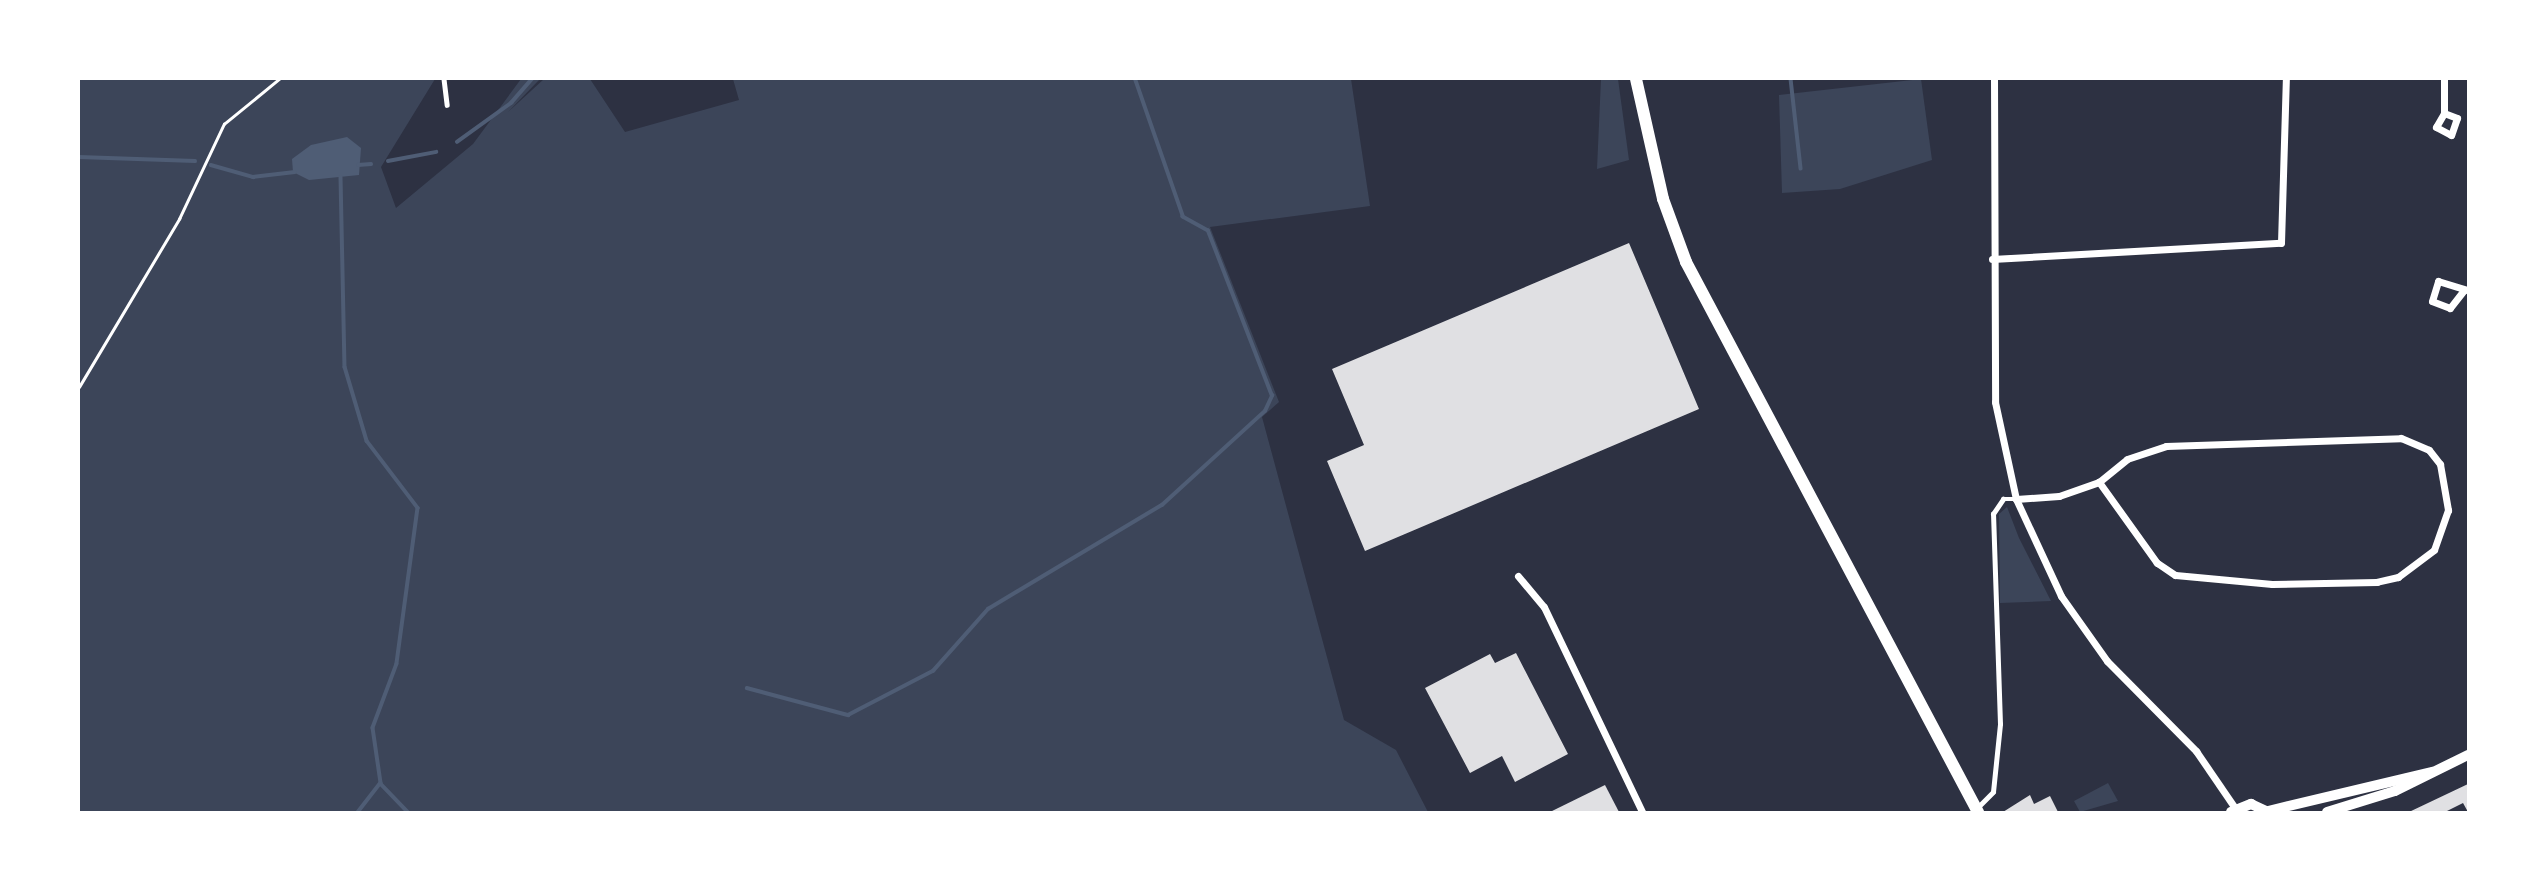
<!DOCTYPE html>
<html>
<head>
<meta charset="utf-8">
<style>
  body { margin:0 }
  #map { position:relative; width:2547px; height:891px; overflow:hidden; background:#2d3142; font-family:Barlow,sans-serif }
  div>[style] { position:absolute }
  .green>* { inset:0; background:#3c4559 }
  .water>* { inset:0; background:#4f5d75 }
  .stream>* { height:3.5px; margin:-1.75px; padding:0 1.75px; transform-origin:1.75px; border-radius:1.75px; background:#4f5d75 }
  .building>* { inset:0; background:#e0e0e3 }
  .path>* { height:2.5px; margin:-1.25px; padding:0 1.25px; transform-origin:1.25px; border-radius:1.25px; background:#fff }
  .service>* { height:4.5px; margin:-2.25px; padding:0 2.25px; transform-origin:2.25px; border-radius:2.25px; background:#fff }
  .minor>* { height:7px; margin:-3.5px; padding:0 3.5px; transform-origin:3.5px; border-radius:3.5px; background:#fff }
  .tertiary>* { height:10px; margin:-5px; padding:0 5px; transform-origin:5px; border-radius:5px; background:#fff }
  .primary>* { height:12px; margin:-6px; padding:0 6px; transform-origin:6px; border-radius:6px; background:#fff }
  span { translate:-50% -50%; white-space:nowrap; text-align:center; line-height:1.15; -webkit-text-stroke:7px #fff; paint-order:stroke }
  .frame { position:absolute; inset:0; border:80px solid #fff; pointer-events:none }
</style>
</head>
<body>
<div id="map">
  <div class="green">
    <i style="clip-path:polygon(79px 79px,435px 79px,381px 167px,396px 208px,473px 144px,521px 79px,540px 79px,508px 112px,544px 79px,590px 79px,625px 132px,739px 100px,733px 79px,1351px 79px,1370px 206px,1210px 227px,1279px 402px,1262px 417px,1344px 720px,1396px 750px,1428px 812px,79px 812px)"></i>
    <i style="clip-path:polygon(1601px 79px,1618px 79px,1629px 160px,1597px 169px)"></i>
    <i style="clip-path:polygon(1921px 79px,1932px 160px,1840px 189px,1782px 193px,1779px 95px)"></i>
    <i style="clip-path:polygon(2007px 507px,2019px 538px,2051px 601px,2000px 603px,1999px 514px)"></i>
    <i style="clip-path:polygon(2108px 783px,2118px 801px,2080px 812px,2074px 801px)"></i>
  </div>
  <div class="water">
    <i style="clip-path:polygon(347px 137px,361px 148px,359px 175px,309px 180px,293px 172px,292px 159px,311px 145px)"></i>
  </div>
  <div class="stream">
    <i style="left:1791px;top:79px;width:90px;rotate:83.6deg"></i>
    <i style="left:457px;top:142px;width:67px;rotate:-35.8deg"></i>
    <i style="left:511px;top:103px;width:32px;rotate:-49deg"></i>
    <i style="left:79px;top:157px;width:116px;rotate:2deg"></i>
    <i style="left:388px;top:161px;width:49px;rotate:-10.6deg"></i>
    <i style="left:211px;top:165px;width:44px;rotate:15.9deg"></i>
    <i style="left:253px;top:177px;width:42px;rotate:-6.8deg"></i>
    <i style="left:358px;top:165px;width:13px;rotate:-4deg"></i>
    <i style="left:341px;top:177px;width:190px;rotate:88.8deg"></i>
    <i style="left:345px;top:367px;width:77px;rotate:73.4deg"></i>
    <i style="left:367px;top:441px;width:84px;rotate:52.7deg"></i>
    <i style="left:418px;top:508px;width:157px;rotate:97.7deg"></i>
    <i style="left:397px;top:664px;width:68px;rotate:110.6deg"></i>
    <i style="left:373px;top:728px;width:56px;rotate:81.7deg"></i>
    <i style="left:381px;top:783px;width:37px;rotate:128deg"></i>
    <i style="left:747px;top:688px;width:105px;rotate:15deg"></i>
    <i style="left:848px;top:715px;width:96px;rotate:-27.4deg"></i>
    <i style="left:933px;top:671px;width:83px;rotate:-48.4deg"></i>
    <i style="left:988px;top:609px;width:203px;rotate:-30.9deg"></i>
    <i style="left:1162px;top:505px;width:139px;rotate:-42.4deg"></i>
    <i style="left:1265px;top:411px;width:17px;rotate:-65deg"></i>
    <i style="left:1272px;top:396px;width:177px;rotate:-111.2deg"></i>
    <i style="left:1208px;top:231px;width:29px;rotate:-151deg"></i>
    <i style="left:1183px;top:217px;width:146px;rotate:-109.2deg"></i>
    <i style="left:381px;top:784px;width:39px;rotate:46deg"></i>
  </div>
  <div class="building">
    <i style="clip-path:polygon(1629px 243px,1699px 409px,1365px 551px,1327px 461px,1364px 445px,1332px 369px)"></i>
    <i style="clip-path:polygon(1516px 653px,1568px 754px,1515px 782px,1502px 756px,1470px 773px,1425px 688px,1490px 654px,1495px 663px)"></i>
    <i style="clip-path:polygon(2468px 784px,2468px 812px,2463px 803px,2445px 812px,2409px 812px)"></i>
    <i style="clip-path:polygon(1605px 785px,1619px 812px,1550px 812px)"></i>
    <i style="clip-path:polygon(2030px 795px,2034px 804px,2050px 796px,2058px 812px,2003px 812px)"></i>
  </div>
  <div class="path">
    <i style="left:79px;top:387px;width:196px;rotate:-59.2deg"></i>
    <i style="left:179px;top:219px;width:105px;rotate:-64.7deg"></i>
    <i style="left:224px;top:124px;width:71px;rotate:-39.3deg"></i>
  </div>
  <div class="service">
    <i style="left:444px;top:79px;width:26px;rotate:83deg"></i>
    <i style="left:1978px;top:807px;width:21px;rotate:-45deg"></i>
    <i style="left:1993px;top:792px;width:68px;rotate:-84.1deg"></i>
    <i style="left:2000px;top:724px;width:210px;rotate:-91.9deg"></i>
    <i style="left:1993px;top:514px;width:18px;rotate:-56deg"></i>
    <i style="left:2003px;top:499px;width:13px"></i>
  </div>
  <div class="minor">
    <i style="left:1994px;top:79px;width:323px;rotate:89.8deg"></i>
    <i style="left:1995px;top:402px;width:99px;rotate:77.8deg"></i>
    <i style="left:2016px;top:499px;width:107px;rotate:65.1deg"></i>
    <i style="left:2061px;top:596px;width:80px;rotate:54.7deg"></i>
    <i style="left:2107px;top:661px;width:127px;rotate:45.3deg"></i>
    <i style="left:2196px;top:751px;width:69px;rotate:55.6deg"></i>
    <i style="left:2444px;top:113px;width:14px;rotate:21deg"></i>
    <i style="left:2457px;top:118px;width:18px;rotate:109deg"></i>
    <i style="left:2451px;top:135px;width:17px;rotate:-152deg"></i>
    <i style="left:2436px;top:127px;width:16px;rotate:-60deg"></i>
    <i style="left:2444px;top:113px;width:34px;rotate:-90deg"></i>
    <i style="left:1992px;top:259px;width:289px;rotate:-3.2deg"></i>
    <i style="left:2281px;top:243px;width:164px;rotate:-88.3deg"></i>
    <i style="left:2464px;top:290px;width:23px;rotate:128deg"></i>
    <i style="left:2450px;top:308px;width:19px;rotate:-159deg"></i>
    <i style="left:2432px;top:301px;width:21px;rotate:-73deg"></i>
    <i style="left:2438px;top:281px;width:31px;rotate:17deg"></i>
    <i style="left:2401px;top:438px;width:30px;rotate:23deg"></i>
    <i style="left:2429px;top:450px;width:18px;rotate:52deg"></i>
    <i style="left:2440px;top:464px;width:47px;rotate:80.1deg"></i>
    <i style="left:2448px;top:510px;width:42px;rotate:109.3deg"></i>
    <i style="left:2434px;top:550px;width:45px;rotate:143.1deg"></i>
    <i style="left:2398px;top:577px;width:22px;rotate:167deg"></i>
    <i style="left:2377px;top:582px;width:105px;rotate:178.9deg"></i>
    <i style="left:2272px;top:584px;width:97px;rotate:-174.7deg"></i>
    <i style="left:2175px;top:575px;width:22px;rotate:-146deg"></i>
    <i style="left:2157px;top:563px;width:100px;rotate:-125.6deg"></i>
    <i style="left:2099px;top:482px;width:36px;rotate:-39deg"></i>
    <i style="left:2127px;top:459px;width:41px;rotate:-18.4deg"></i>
    <i style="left:2166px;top:446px;width:235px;rotate:-1.9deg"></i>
    <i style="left:2016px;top:499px;width:43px;rotate:-4deg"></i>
    <i style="left:2059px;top:496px;width:42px;rotate:-19.3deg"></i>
    <i style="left:1518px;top:576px;width:40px;rotate:50deg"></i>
    <i style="left:1544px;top:607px;width:227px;rotate:64.4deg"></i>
  </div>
  <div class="tertiary">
    <i style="left:2268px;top:811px;width:169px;rotate:-13.4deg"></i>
    <i style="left:2231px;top:812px;width:22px;rotate:-22deg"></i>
    <i style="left:2251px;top:804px;width:19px;rotate:25deg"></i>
    <i style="left:2327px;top:812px;width:71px;rotate:-17.2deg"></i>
    <i style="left:2395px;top:791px;width:81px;rotate:-26.3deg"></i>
  </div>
  <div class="primary">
    <i style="left:1636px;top:79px;width:123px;rotate:77.3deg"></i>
    <i style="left:1663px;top:199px;width:67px;rotate:69.9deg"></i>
    <i style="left:1686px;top:262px;width:623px;rotate:62.04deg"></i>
  </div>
  <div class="frame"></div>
</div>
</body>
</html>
